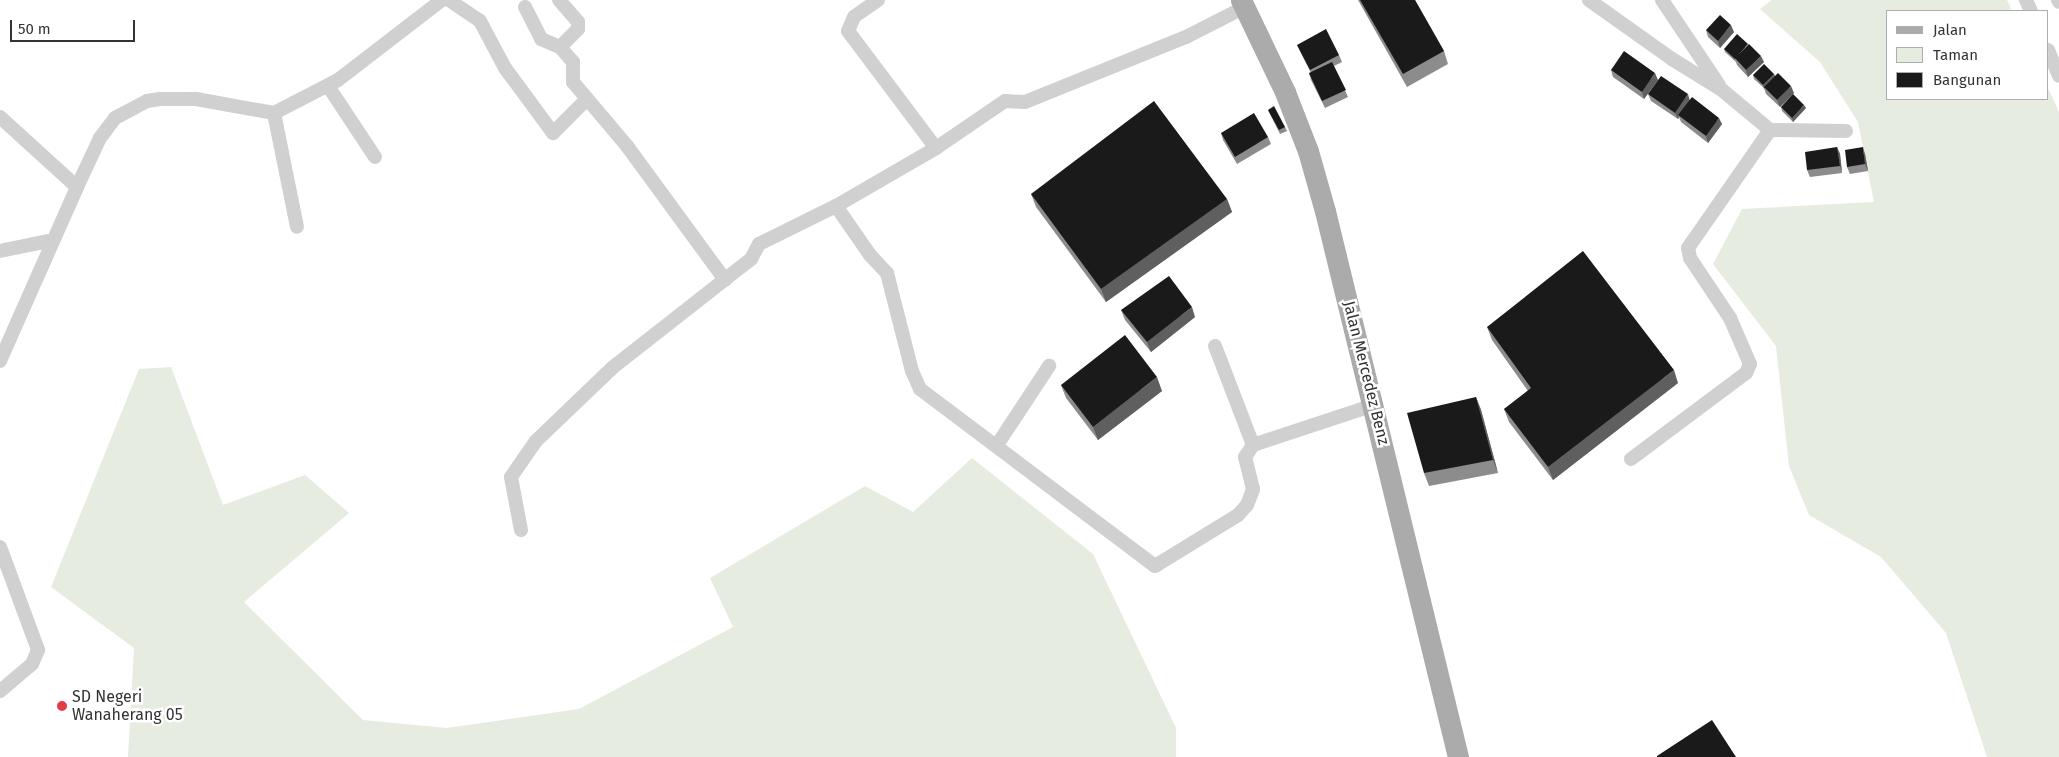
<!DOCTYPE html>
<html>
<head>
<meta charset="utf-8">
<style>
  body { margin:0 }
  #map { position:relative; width:2059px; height:757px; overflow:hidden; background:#fff; font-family:"Fira Sans",sans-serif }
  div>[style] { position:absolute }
  .green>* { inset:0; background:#e6ecdf }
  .street>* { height:14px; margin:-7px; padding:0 7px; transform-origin:7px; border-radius:7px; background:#d0d0d0 }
  .primary>* { height:21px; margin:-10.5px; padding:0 10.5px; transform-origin:10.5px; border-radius:10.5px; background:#ababab }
  .wall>* { inset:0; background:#8c8c8c }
  .shaded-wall>* { inset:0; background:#5f5f5f }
  .building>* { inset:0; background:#1a1a1a }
  .dots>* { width:14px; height:14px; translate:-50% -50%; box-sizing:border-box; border:2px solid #fff; border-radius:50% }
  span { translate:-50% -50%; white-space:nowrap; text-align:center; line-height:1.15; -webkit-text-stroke:5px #fff; paint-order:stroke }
  .street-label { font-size:16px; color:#333 }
  .poi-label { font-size:16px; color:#333 }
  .left { translate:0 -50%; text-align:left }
  .legend { position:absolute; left:1886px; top:10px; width:162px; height:90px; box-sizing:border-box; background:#fff; border:1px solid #adadad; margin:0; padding:6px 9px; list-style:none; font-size:15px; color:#333 }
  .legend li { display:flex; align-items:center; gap:10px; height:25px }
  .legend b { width:25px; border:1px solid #adadad }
  .scale { position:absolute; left:10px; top:20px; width:125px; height:22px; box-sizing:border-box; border:2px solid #333; border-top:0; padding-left:6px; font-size:15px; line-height:18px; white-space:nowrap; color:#333; -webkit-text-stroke:4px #fff; paint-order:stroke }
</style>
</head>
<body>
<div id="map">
  <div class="green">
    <i style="clip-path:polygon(1772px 0,2007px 0,2012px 11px,1888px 11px,1888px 99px,2048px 99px,2048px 88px,2059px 112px,2059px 757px,1987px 757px,1946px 633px,1881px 557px,1809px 515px,1789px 466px,1776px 346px,1713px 264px,1742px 209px,1874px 202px,1858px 122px,1820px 62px,1760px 9px)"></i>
    <i style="clip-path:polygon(171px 367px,223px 505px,305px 475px,349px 513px,244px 602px,363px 720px,447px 728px,579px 709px,733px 627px,710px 578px,865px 486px,913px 512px,972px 458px,1093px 554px,1176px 728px,1176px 757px,128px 757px,134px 648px,51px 587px,139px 369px)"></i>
  </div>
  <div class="street">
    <i style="left:449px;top:0;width:37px;rotate:34deg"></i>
    <i style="left:480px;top:21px;width:53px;rotate:62deg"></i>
    <i style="left:505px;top:68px;width:81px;rotate:53.6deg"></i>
    <i style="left:553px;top:133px;width:48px;rotate:-45deg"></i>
    <i style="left:559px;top:0;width:29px;rotate:49deg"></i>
    <i style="left:578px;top:22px;width:7px;rotate:90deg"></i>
    <i style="left:578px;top:29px;width:25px;rotate:135deg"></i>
    <i style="left:560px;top:47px;width:20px;rotate:49deg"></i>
    <i style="left:573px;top:62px;width:20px;rotate:90deg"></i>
    <i style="left:573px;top:82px;width:84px;rotate:49.8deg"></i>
    <i style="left:627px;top:146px;width:166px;rotate:53.8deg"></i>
    <i style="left:878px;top:0;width:29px;rotate:145deg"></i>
    <i style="left:854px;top:17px;width:15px;rotate:113deg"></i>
    <i style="left:848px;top:31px;width:146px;rotate:53.1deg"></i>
    <i style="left:1589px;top:0;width:102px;rotate:35.4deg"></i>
    <i style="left:1672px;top:59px;width:59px;rotate:31.8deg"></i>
    <i style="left:1722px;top:90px;width:62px;rotate:39.8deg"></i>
    <i style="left:1770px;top:130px;width:76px;rotate:0.8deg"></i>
    <i style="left:1662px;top:0;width:102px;rotate:56.2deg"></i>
    <i style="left:2026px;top:0;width:12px;rotate:66deg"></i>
    <i style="left:2058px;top:0;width:2px;rotate:63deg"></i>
    <i style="left:525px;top:7px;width:36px;rotate:63deg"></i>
    <i style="left:541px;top:39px;width:21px;rotate:23deg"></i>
    <i style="left:2048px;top:50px;width:28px;rotate:67deg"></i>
    <i style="left:328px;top:86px;width:85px;rotate:56.5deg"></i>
    <i style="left:274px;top:113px;width:116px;rotate:78.6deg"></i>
    <i style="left:0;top:117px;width:104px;rotate:42.3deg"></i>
    <i style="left:836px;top:206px;width:60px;rotate:55.2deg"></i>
    <i style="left:870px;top:255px;width:25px;rotate:47deg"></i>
    <i style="left:887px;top:273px;width:101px;rotate:75.7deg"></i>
    <i style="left:912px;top:371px;width:20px;rotate:66deg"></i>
    <i style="left:920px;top:389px;width:294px;rotate:37deg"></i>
    <i style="left:1155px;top:566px;width:97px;rotate:-31.6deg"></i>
    <i style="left:1238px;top:515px;width:13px;rotate:-48deg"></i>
    <i style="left:1247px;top:505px;width:17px;rotate:-69deg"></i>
    <i style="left:1253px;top:489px;width:33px;rotate:-104deg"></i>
    <i style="left:1245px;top:457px;width:14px;rotate:-56deg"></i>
    <i style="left:1253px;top:445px;width:127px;rotate:-18.3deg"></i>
    <i style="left:0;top:251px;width:54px;rotate:-11.7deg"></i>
    <i style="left:1215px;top:346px;width:106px;rotate:69deg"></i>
    <i style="left:0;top:361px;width:190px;rotate:-66.1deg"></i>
    <i style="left:77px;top:187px;width:54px;rotate:-64.9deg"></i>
    <i style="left:100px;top:138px;width:25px;rotate:-53deg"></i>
    <i style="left:115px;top:118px;width:36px;rotate:-28deg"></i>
    <i style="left:147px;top:101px;width:13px;rotate:-9deg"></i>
    <i style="left:160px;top:99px;width:36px"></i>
    <i style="left:196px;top:99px;width:79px;rotate:10.2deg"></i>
    <i style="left:274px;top:113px;width:72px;rotate:-27.3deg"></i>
    <i style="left:338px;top:80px;width:131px;rotate:-37.6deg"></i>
    <i style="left:997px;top:445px;width:95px;rotate:-56.6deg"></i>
    <i style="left:1631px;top:459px;width:144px;rotate:-36.8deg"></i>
    <i style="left:1746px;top:373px;width:10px;rotate:-66deg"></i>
    <i style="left:1750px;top:364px;width:50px;rotate:-113.5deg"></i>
    <i style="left:1730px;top:318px;width:72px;rotate:-123.7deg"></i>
    <i style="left:1690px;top:258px;width:10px;rotate:-101deg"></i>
    <i style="left:1688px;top:248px;width:144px;rotate:-55.2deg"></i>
    <i style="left:521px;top:530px;width:54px;rotate:-100.7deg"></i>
    <i style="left:511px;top:477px;width:44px;rotate:-55.2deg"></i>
    <i style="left:536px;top:441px;width:105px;rotate:-43.8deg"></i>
    <i style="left:612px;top:368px;width:177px;rotate:-38.1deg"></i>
    <i style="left:751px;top:259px;width:17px;rotate:-62deg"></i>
    <i style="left:759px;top:244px;width:86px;rotate:-26.3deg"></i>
    <i style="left:836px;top:206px;width:116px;rotate:-30.1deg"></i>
    <i style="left:936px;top:148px;width:83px;rotate:-34.3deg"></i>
    <i style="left:1005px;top:101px;width:20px;rotate:3deg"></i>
    <i style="left:1025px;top:102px;width:174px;rotate:-22deg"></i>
    <i style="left:1186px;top:37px;width:66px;rotate:-27deg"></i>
    <i style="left:0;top:547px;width:110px;rotate:69.7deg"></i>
    <i style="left:38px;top:650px;width:15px;rotate:113deg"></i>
    <i style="left:32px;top:664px;width:42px;rotate:139.8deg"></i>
  </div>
  <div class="primary">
    <i style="left:1241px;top:0;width:102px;rotate:64.4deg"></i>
    <i style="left:1285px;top:92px;width:63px;rotate:68.7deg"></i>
    <i style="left:1308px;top:151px;width:62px;rotate:74.2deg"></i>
    <i style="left:1325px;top:211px;width:562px;rotate:76.31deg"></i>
  </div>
  <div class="wall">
    <i style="clip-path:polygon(1358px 0,1415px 0,1444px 51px,1448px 64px,1407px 87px)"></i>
    <i style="clip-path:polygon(1706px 30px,1734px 32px,1720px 48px,1708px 37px)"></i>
    <i style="clip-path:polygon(1297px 45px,1339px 55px,1342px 62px,1334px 66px,1348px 97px,1325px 108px,1311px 80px,1309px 73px,1311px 73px)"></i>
    <i style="clip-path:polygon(1724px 49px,1764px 62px,1748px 77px,1737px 65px,1736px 62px,1725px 52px)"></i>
    <i style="clip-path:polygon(1611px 70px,1658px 80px,1644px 99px,1613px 77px)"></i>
    <i style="clip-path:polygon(1774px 74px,1775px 76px,1794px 93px,1780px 107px,1766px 94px,1764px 88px,1754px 79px,1753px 75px)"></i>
    <i style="clip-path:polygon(1648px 94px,1690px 100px,1722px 124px,1708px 143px,1681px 122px,1679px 117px,1678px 119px,1651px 101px)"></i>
    <i style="clip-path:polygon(1781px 107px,1806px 108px,1793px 122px,1782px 111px)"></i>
    <i style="clip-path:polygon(1268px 110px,1285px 127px,1287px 131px,1280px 134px)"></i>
    <i style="clip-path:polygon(1221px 133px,1268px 137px,1271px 144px,1237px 164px,1223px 140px)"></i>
    <i style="clip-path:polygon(1837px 147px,1840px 154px,1842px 173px,1810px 177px,1807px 170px)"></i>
    <i style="clip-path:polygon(1865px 154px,1868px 171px,1850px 174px,1847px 167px)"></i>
    <i style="clip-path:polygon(1031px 194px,1227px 199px,1232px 212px,1106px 302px,1036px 207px)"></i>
    <i style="clip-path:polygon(1121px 310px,1195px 317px,1151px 352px,1125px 320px)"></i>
    <i style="clip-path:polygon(1487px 327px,1678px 383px,1553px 480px,1509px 422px,1504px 409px,1528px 391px,1492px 340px)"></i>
    <i style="clip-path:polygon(1061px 385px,1162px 391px,1098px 440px,1066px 398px)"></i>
    <i style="clip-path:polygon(1476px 397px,1481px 410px,1498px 473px,1429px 486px,1424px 473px)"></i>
  </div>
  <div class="shaded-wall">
    <i style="clip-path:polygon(1731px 25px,1734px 32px,1720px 48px,1718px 41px)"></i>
    <i style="clip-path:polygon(1761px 56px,1764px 62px,1748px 77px,1746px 70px)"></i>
    <i style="clip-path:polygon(1655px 73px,1658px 80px,1644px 99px,1642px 92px)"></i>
    <i style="clip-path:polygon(1774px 74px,1775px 77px,1764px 89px,1763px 85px)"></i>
    <i style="clip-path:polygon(1791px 86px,1794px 93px,1780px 107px,1777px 100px)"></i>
    <i style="clip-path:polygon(1688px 94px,1690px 101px,1678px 115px,1679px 117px,1678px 119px,1675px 113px)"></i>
    <i style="clip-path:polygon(1804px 105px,1806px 108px,1793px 122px,1792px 118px)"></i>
    <i style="clip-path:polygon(1719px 118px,1722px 124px,1708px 143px,1706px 136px)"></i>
    <i style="clip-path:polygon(1837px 147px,1840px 154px,1842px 173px,1840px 166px)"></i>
    <i style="clip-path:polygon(1863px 147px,1865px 154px,1868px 171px,1865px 164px)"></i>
    <i style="clip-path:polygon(1227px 199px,1232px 212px,1106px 302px,1101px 289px)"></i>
    <i style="clip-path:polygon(1192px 307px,1195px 317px,1151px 352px,1147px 342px)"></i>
    <i style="clip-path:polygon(1674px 370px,1678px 383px,1553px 480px,1548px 467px)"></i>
    <i style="clip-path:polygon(1157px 377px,1162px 391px,1098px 440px,1093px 427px)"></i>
    <i style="clip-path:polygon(1476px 397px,1481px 410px,1498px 473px,1493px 460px)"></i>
  </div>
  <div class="building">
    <i style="clip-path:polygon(1360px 0,1415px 0,1444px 51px,1403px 74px)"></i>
    <i style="clip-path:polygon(1720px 15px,1731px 25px,1718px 41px,1706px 30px)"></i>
    <i style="clip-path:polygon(1326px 29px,1339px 55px,1310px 70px,1297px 45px)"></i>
    <i style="clip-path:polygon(1737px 34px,1748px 44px,1735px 59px,1724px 49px)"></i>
    <i style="clip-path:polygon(1749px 44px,1761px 56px,1746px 70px,1735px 58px)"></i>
    <i style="clip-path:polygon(1624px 51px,1655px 73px,1642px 92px,1611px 70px)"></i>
    <i style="clip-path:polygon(1332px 62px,1346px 90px,1322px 101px,1309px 73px)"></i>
    <i style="clip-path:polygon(1764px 64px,1774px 74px,1763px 85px,1753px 75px)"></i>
    <i style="clip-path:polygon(1778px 73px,1791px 86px,1777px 100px,1764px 87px)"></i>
    <i style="clip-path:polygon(1661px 76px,1688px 94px,1675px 113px,1648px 94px)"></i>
    <i style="clip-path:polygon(1793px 94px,1804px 105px,1792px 118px,1781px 107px)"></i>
    <i style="clip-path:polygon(1692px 97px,1719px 118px,1706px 136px,1678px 115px)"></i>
    <i style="clip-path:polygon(1154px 101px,1227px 199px,1101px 289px,1031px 194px)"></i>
    <i style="clip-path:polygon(1274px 106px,1285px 127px,1279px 130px,1268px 110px)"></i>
    <i style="clip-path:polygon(1254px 113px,1268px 137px,1235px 157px,1221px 133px)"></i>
    <i style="clip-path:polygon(1837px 147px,1840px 166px,1807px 170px,1805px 152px)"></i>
    <i style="clip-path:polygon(1863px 147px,1865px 164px,1847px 167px,1845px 150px)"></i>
    <i style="clip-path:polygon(1583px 251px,1674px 370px,1548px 467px,1504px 409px,1531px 388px,1487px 327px)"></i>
    <i style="clip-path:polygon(1169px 276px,1192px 307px,1147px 342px,1121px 310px)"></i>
    <i style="clip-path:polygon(1125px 335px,1157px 377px,1093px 427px,1061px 385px)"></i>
    <i style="clip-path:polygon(1476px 397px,1493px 460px,1424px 473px,1407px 413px)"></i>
    <i style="clip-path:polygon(1712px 720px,1736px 757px,1657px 757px,1657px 756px)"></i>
  </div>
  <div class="dots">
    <i style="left:62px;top:706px;background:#e63946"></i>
  </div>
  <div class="street-label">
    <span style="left:1366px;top:373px;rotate:76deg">Jalan Mercedez Benz</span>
  </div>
  <div class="poi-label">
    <span class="left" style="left:72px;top:706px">SD Negeri<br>Wanaherang 05</span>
  </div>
  <ul class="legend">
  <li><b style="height:6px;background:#ababab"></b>Jalan</li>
  <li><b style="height:14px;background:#e6ecdf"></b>Taman</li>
  <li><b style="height:14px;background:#1a1a1a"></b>Bangunan</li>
  </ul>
  <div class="scale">50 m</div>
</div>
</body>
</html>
